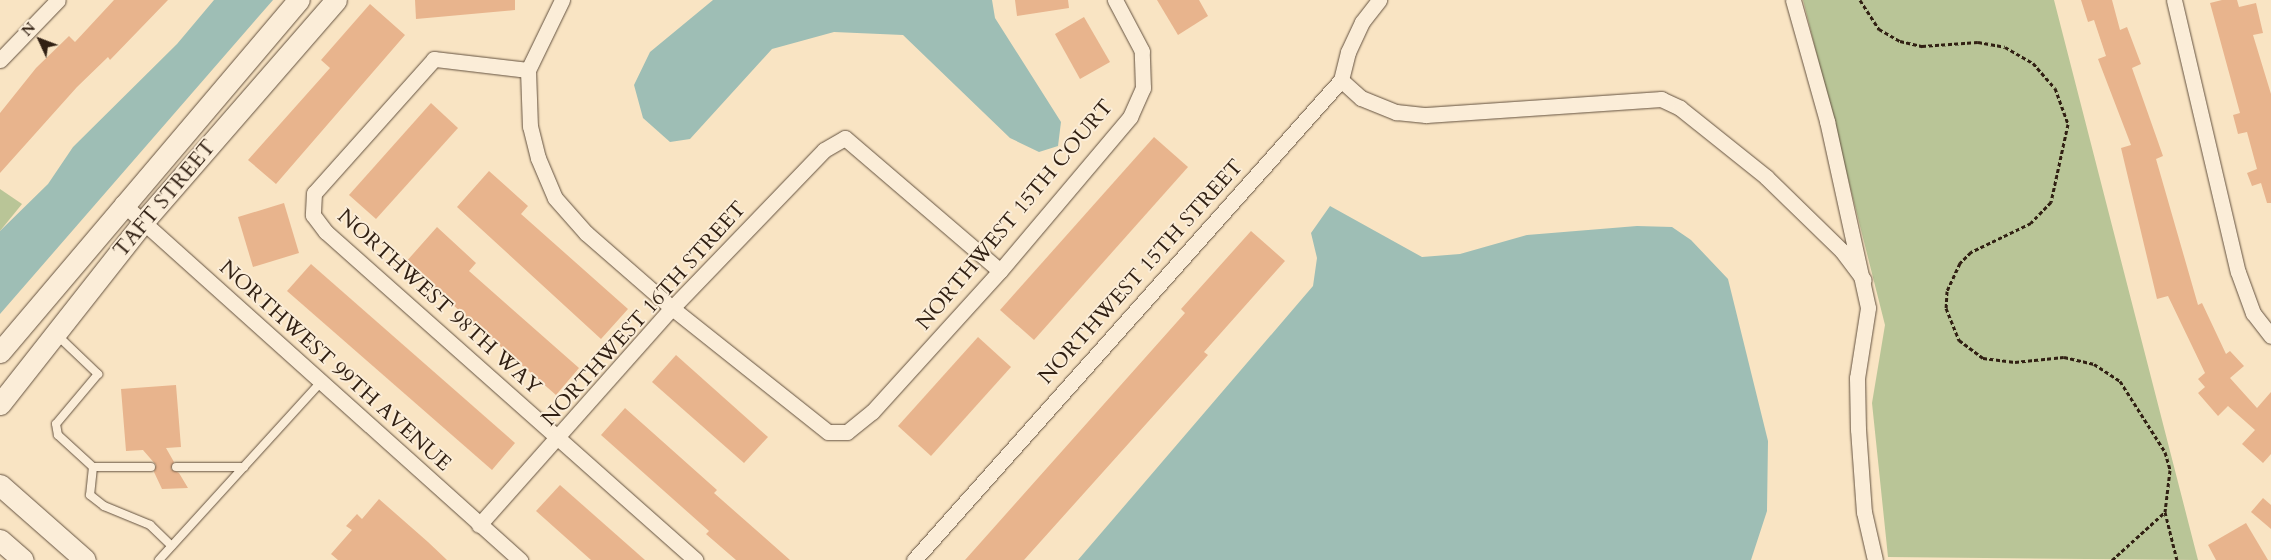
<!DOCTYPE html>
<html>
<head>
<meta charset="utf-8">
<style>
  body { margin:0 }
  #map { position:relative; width:2271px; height:560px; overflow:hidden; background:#f9e4c3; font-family:Cardo,serif }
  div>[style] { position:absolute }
  .green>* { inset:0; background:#b9c597 }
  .water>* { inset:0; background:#9ebeb5 }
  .building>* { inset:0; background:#e8b48d }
  .path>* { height:3px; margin-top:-1.5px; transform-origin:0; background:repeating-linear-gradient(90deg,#312013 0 4px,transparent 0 6.5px) }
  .roads { filter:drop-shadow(0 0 1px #63513f) drop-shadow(0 0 1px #63513f) }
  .lane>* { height:8px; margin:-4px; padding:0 4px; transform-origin:4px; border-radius:4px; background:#fbedd8 }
  .street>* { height:15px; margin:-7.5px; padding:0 7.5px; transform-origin:7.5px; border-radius:7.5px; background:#fbedd8 }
  .secondary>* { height:21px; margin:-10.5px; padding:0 10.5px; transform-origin:10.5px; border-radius:10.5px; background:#fbedd8 }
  span { translate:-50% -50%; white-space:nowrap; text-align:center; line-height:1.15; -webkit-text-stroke:4px #fbedd8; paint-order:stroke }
  .street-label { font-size:21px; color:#312013 }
  .north { position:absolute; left:15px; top:15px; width:50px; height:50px; -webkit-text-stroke:4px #fbedd8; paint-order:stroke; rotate:313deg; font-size:14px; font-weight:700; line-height:20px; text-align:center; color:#312013 }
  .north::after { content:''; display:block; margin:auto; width:18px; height:22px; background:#312013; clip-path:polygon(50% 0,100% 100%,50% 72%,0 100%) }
</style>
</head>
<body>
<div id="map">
  <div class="green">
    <i style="clip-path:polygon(1803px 0,2054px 0,2198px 560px,1888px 557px,1872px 403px,1885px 325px)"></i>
    <i style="clip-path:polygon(0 189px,22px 204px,0 231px)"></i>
  </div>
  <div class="water">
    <i style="clip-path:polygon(214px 0,273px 0,0 314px,0 231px,48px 184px,73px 147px,177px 44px)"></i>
    <i style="clip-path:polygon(713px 0,992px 0,995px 18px,1061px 122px,1058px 146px,1039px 152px,1010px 138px,903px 35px,834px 32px,772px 49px,690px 139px,670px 142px,643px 118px,634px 85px,650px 52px)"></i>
    <i style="clip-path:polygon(1330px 206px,1422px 257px,1460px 254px,1527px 235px,1637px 226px,1672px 227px,1691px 240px,1728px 279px,1768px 441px,1767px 511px,1751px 560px,1078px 560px,1313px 286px,1317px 258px,1311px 233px)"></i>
  </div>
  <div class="building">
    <i style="clip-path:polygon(114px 0,168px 0,110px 60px,108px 57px,77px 87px,0 173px,0 113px,36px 68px,69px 36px,75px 42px)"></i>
    <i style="clip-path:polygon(415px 0,515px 0,515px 10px,416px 19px)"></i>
    <i style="clip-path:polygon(1015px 0,1068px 0,1069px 8px,1017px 16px)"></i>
    <i style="clip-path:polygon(1157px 0,1199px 0,1208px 16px,1178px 35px)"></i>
    <i style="clip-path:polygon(2081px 0,2112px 0,2120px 30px,2127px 27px,2141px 64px,2132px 68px,2163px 156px,2156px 159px,2198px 305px,2202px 303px,2226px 354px,2230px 351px,2244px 366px,2230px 378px,2257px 408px,2271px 392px,2271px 454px,2263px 463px,2242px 444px,2255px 430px,2228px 406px,2218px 416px,2198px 393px,2205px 387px,2198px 379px,2205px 373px,2168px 296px,2157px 299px,2121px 148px,2131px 145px,2098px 59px,2106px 56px,2094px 20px,2088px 22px)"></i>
    <i style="clip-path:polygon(2222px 0,2237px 0,2239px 7px,2256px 3px,2263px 33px,2253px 35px,2271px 94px,2271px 203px,2267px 203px,2261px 183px,2252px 186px,2247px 173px,2257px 169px,2247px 132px,2238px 134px,2233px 115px,2240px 113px,2210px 3px)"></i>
    <i style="clip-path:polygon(370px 4px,405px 35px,276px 184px,248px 160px,330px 68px,321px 60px)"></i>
    <i style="clip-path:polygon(1084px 17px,1110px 62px,1080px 79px,1055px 34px)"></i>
    <i style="clip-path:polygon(431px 103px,458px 128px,376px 219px,349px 195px)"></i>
    <i style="clip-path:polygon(1154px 137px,1188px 167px,1034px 340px,1000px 310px)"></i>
    <i style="clip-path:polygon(489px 171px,528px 206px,521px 214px,628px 309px,601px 339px,457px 207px)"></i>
    <i style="clip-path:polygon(284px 203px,299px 253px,253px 267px,238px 217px)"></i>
    <i style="clip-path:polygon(437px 227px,476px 263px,469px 271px,579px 368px,556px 395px,405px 263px)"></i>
    <i style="clip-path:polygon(1251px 231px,1285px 261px,1204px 352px,1208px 355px,1024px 560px,965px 560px,1185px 313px,1181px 309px)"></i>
    <i style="clip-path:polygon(311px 264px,515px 443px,492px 470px,287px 291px)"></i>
    <i style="clip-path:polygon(978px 337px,1011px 367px,931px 456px,898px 426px)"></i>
    <i style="clip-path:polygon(676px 355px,768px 437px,744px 463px,652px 382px)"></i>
    <i style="clip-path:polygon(176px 385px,181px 447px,166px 448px,174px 462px,171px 469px,179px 473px,188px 488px,162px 489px,154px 472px,156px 465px,143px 450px,126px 451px,121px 389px)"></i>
    <i style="clip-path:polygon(625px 408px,717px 490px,714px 493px,790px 560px,736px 560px,706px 534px,709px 531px,601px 435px)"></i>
    <i style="clip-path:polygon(560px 485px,645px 560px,591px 560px,536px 511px)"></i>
    <i style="clip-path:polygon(2263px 498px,2271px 505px,2271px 529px,2251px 512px)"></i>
    <i style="clip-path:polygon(379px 499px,428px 542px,447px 560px,338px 560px,331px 554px,352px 530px,346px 526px,357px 514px,362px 519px)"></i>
    <i style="clip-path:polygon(2246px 523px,2268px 560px,2216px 560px,2208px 545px)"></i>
  </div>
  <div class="path">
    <i style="left:1860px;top:0;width:35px;rotate:57deg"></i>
    <i style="left:1879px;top:29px;width:24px;rotate:30deg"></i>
    <i style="left:1900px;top:41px;width:23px;rotate:13deg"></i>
    <i style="left:1922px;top:46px;width:56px;rotate:-4.1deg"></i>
    <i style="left:1978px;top:42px;width:27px;rotate:10deg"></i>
    <i style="left:2005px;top:47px;width:32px;rotate:30deg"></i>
    <i style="left:2033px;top:63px;width:33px;rotate:49deg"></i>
    <i style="left:2055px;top:88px;width:38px;rotate:70deg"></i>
    <i style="left:2068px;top:124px;width:80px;rotate:102.3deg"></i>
    <i style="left:2051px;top:202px;width:29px;rotate:134deg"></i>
    <i style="left:2031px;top:223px;width:67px;rotate:154.2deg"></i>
    <i style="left:1971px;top:252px;width:16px;rotate:135deg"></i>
    <i style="left:1960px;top:263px;width:31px;rotate:115deg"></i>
    <i style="left:1947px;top:291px;width:17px;rotate:93deg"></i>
    <i style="left:1946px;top:308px;width:35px;rotate:68deg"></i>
    <i style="left:1959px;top:340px;width:30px;rotate:37deg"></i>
    <i style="left:1983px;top:358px;width:32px;rotate:7deg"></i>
    <i style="left:2015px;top:362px;width:49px;rotate:-5.8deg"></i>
    <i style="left:2064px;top:357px;width:31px;rotate:13deg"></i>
    <i style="left:2094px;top:364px;width:31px;rotate:33deg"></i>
    <i style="left:2120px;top:381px;width:84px;rotate:57.6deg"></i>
    <i style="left:2165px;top:452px;width:19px;rotate:74deg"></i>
    <i style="left:2170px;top:470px;width:42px;rotate:96.8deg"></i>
    <i style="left:2112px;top:560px;width:72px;rotate:-42.2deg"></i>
    <i style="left:2165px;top:512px;width:49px;rotate:76deg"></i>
  </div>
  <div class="roads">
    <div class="lane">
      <i style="left:57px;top:335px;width:57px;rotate:43.6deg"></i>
      <i style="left:98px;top:374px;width:65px;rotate:130deg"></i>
      <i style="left:56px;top:424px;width:11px;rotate:80deg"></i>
      <i style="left:58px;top:435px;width:47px;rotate:42.4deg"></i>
      <i style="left:93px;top:467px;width:58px"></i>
      <i style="left:93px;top:467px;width:28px;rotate:96deg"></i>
      <i style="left:90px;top:495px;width:18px;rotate:38deg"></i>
      <i style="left:104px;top:506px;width:50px;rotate:22.4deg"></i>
      <i style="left:150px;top:525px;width:30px;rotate:44deg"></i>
      <i style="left:176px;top:467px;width:68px"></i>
      <i style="left:159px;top:560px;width:241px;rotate:-47.7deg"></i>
    </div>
    <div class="street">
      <i style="left:562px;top:0;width:78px;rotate:115.9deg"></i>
      <i style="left:528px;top:70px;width:95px;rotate:-173.3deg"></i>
      <i style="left:434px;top:59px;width:180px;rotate:131.8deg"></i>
      <i style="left:314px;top:193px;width:22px;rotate:93deg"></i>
      <i style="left:313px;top:215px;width:21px;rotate:53deg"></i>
      <i style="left:326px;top:232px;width:494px;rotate:41.6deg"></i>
      <i style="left:1793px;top:0;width:126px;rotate:74.3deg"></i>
      <i style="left:1827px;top:121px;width:191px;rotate:77.6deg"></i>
      <i style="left:1868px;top:308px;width:71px;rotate:98.9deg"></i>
      <i style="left:1857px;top:378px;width:51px;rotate:88.9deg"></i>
      <i style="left:1858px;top:429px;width:83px;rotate:85.9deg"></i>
      <i style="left:1864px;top:512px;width:49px;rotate:77.1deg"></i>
      <i style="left:2174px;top:0;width:279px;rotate:76.8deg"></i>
      <i style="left:2238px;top:272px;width:44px;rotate:69.9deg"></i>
      <i style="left:2253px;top:313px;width:29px;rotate:52deg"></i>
      <i style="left:0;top:60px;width:83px;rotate:-46deg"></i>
      <i style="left:528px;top:70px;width:56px;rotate:88deg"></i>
      <i style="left:530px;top:126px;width:33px;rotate:76deg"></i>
      <i style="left:538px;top:158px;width:43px;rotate:67deg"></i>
      <i style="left:555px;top:198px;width:47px;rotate:48.5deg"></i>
      <i style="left:586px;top:233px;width:114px;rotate:41.1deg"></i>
      <i style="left:672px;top:308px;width:199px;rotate:38.5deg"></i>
      <i style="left:828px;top:432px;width:19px"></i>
      <i style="left:847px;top:432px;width:32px;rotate:-39deg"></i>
      <i style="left:872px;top:412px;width:190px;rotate:-47.8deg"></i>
      <i style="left:1000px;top:271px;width:202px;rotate:-49.8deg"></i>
      <i style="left:1130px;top:117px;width:32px;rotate:-66deg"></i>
      <i style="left:1143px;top:88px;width:37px;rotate:-92deg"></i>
      <i style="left:1142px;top:51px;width:58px;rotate:-117.9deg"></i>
      <i style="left:1341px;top:80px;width:27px;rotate:42deg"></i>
      <i style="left:1361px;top:98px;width:38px;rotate:22deg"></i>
      <i style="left:1396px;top:112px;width:30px;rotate:6deg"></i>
      <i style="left:1426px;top:115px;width:236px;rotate:-3.9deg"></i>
      <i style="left:1661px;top:99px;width:21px;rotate:25deg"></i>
      <i style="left:1680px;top:108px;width:110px;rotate:38.7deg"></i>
      <i style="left:1766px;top:177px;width:106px;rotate:44.2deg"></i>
      <i style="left:1842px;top:251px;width:36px;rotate:53deg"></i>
      <i style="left:122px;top:203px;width:535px;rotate:41.89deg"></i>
      <i style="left:479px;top:525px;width:290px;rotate:-48.4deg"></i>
      <i style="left:672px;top:308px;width:219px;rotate:-46.1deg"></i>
      <i style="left:824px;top:150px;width:24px;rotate:-30deg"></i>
      <i style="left:845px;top:138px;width:204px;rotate:40.6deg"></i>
      <i style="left:914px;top:560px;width:642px;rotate:-48.34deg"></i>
      <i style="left:1341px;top:80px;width:29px;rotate:-76deg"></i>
      <i style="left:1348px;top:52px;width:33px;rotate:-65deg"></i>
      <i style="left:1362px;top:22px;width:28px;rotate:-52deg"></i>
    </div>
    <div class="secondary">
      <i style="left:0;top:352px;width:462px;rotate:-49.7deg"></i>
      <i style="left:0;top:404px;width:231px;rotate:-51.8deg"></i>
      <i style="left:143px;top:222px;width:294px;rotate:-49deg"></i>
      <i style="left:0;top:485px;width:113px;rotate:41.4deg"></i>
      <i style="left:0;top:540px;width:30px;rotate:41deg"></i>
    </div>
  </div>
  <div class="street-label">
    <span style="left:165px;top:199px;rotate:-50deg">TAFT STREET</span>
    <span style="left:1015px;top:215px;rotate:-50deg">NORTHWEST 15TH COURT</span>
    <span style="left:1141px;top:272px;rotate:-48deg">NORTHWEST 15TH STREET</span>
    <span style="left:439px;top:302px;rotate:42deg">NORTHWEST 98TH WAY</span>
    <span style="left:644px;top:314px;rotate:-48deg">NORTHWEST 16TH STREET</span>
    <span style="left:335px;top:366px;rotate:42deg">NORTHWEST 99TH AVENUE</span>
  </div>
  <div class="north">N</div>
</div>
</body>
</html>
